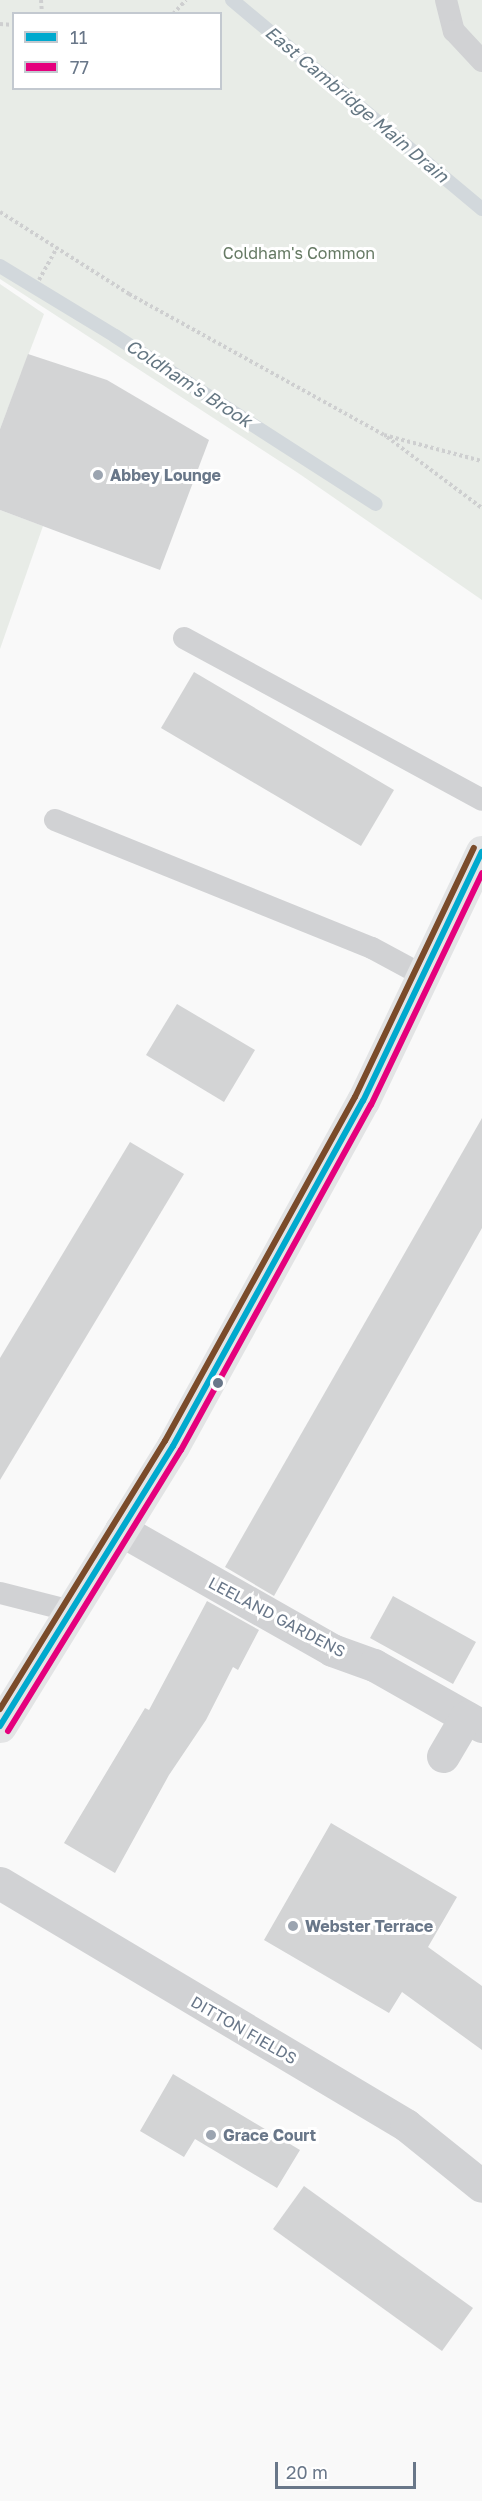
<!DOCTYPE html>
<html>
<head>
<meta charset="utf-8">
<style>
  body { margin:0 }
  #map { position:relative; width:482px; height:2501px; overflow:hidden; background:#f9f9f9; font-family:"Golos Text",sans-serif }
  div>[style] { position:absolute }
  .green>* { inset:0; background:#e8ece7 }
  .stream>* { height:14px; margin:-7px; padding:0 7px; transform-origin:7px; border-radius:7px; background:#d2d8dc }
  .building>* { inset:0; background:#d3d4d5 }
  .path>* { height:4px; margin-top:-2px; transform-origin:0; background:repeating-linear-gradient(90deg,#cecfd0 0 3px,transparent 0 6px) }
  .lane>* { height:22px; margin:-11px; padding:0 11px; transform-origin:11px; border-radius:11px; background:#d1d2d4 }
  .street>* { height:33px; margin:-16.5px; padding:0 16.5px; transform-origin:16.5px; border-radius:16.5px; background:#d1d2d4 }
  .primary>* { height:33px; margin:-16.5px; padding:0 16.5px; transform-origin:16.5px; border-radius:16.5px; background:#e3e4e5 }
  .bus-1>* { height:6px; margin:-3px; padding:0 3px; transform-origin:3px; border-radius:3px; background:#00a9ce }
  .bus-2>* { height:6px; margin:-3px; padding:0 3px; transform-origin:3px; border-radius:3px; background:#e5007d }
  .bus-3>* { height:6px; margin:-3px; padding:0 3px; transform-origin:3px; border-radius:3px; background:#7a4b2a }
  .dots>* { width:16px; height:16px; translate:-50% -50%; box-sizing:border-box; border:3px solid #fff; border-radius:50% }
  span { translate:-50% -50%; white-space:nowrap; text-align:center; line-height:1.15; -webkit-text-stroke:6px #fff; paint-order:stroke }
  .park-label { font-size:16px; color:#667a64 }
  .poi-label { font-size:16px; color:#697789; font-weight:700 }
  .left { translate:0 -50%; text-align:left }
  .street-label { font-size:16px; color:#697789 }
  .water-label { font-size:18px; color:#657783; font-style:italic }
  .legend { position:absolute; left:12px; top:12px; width:210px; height:78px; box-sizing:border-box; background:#fff; border:2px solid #c3c9d0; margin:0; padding:8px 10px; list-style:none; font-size:18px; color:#697789 }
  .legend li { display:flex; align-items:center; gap:12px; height:30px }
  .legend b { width:30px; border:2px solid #c3c9d0 }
  .scale { position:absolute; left:275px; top:2462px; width:141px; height:27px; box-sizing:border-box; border:3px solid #697789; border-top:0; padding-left:8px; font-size:18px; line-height:21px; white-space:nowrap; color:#697789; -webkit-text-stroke:4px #fff; paint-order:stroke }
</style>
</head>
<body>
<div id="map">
  <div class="green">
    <i style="clip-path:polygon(evenodd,0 0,482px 0,482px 600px,301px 475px,0 279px,0 272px,17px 281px,0 269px,0 0,14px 14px,220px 14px,220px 88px,14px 88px,14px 14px)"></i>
    <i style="clip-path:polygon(0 284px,44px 314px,0 429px)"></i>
    <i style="clip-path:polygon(0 510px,43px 526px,0 649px)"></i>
  </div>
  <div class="stream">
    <i style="left:232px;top:0;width:326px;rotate:39.9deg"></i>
    <i style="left:0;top:266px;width:135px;rotate:31.3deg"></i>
    <i style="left:115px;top:336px;width:310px;rotate:32.8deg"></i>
  </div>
  <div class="building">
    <i style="clip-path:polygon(28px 354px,107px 380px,209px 440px,160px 570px,0 510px,0 429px)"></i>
    <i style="clip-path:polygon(194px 672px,394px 790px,361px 846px,161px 728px)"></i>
    <i style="clip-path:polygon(177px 1004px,255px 1050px,224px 1102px,146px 1055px)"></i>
    <i style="clip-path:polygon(482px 1118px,482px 1228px,274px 1596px,225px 1567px)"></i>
    <i style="clip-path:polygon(130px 1142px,184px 1174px,0 1480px,0 1358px)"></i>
    <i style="clip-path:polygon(393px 1596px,476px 1642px,453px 1684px,370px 1638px)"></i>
    <i style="clip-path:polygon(207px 1601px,259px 1630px,238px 1670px,233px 1667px,206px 1720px,169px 1775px,115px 1873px,64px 1843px,145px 1708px,149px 1710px)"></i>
    <i style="clip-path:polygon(331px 1823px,457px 1897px,428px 1947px,482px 1986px,482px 2050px,402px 1992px,389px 2013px,264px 1940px)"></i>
    <i style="clip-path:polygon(173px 2074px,300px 2150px,277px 2188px,195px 2139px,184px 2157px,140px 2131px)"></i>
    <i style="clip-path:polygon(304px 2186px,473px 2308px,442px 2351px,273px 2229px)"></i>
  </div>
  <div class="path">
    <i style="left:41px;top:0;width:14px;rotate:86deg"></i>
    <i style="left:173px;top:14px;width:19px;rotate:-47deg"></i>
    <i style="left:0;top:24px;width:14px;rotate:4deg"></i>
    <i style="left:0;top:212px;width:153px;rotate:32.4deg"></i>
    <i style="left:129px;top:294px;width:291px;rotate:28.9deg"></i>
    <i style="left:384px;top:435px;width:101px;rotate:14.9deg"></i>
    <i style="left:39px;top:280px;width:37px;rotate:-61deg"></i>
    <i style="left:387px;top:437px;width:119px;rotate:36.8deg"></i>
  </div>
  <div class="lane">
    <i style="left:446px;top:0;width:32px;rotate:76deg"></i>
    <i style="left:454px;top:31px;width:41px;rotate:47deg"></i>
    <i style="left:184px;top:638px;width:339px;rotate:28.5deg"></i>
    <i style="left:55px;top:820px;width:342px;rotate:22deg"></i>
    <i style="left:372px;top:948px;width:59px;rotate:28.3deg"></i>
    <i style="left:0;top:1593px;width:73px;rotate:14.2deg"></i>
  </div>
  <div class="street">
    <i style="left:121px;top:1530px;width:243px;rotate:29.6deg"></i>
    <i style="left:332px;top:1650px;width:45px;rotate:19.7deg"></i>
    <i style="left:374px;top:1665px;width:124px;rotate:29.5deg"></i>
    <i style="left:443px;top:1756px;width:45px;rotate:-59.5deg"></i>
    <i style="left:0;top:1883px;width:473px;rotate:30.8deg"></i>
    <i style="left:406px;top:2125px;width:97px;rotate:38.8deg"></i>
  </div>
  <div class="primary">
    <i style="left:0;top:1726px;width:329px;rotate:-58.3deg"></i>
    <i style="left:173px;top:1446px;width:394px;rotate:-61.2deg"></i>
    <i style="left:363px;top:1101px;width:276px;rotate:-64.5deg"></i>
  </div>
  <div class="bus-1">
    <i style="left:0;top:1726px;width:329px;rotate:-58.3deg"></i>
    <i style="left:173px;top:1446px;width:394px;rotate:-61.2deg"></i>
    <i style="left:363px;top:1101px;width:276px;rotate:-64.5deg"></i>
  </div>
  <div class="bus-2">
    <i style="left:8px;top:1731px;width:330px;rotate:-58.4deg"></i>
    <i style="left:181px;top:1450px;width:394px;rotate:-61.2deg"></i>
    <i style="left:371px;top:1105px;width:257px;rotate:-64.4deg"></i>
  </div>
  <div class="bus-3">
    <i style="left:0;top:1709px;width:315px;rotate:-58.4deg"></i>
    <i style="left:165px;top:1441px;width:393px;rotate:-61.1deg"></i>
    <i style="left:355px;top:1097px;width:276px;rotate:-64.5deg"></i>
  </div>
  <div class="dots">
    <i style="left:98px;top:475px;background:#9ba4b0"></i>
    <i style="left:218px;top:1383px;background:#697789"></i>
    <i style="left:293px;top:1926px;background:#9ba4b0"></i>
    <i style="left:211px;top:2135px;background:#9ba4b0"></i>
  </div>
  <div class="park-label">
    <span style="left:299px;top:253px">Coldham's Common</span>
  </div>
  <div class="poi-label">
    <span class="left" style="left:110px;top:475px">Abbey Lounge</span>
    <span class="left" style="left:305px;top:1926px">Webster Terrace</span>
    <span class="left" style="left:223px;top:2135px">Grace Court</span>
  </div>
  <div class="street-label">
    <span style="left:277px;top:1617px;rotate:28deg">LEELAND GARDENS</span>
    <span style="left:244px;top:2030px;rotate:30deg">DITTON FIELDS</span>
  </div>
  <div class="water-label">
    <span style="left:357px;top:104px;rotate:40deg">East Cambridge Main Drain</span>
    <span style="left:189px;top:383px;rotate:33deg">Coldham's Brook</span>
  </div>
  <ul class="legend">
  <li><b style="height:8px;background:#00a9ce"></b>11</li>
  <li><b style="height:8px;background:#e5007d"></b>77</li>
  </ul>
  <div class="scale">20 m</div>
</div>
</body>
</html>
